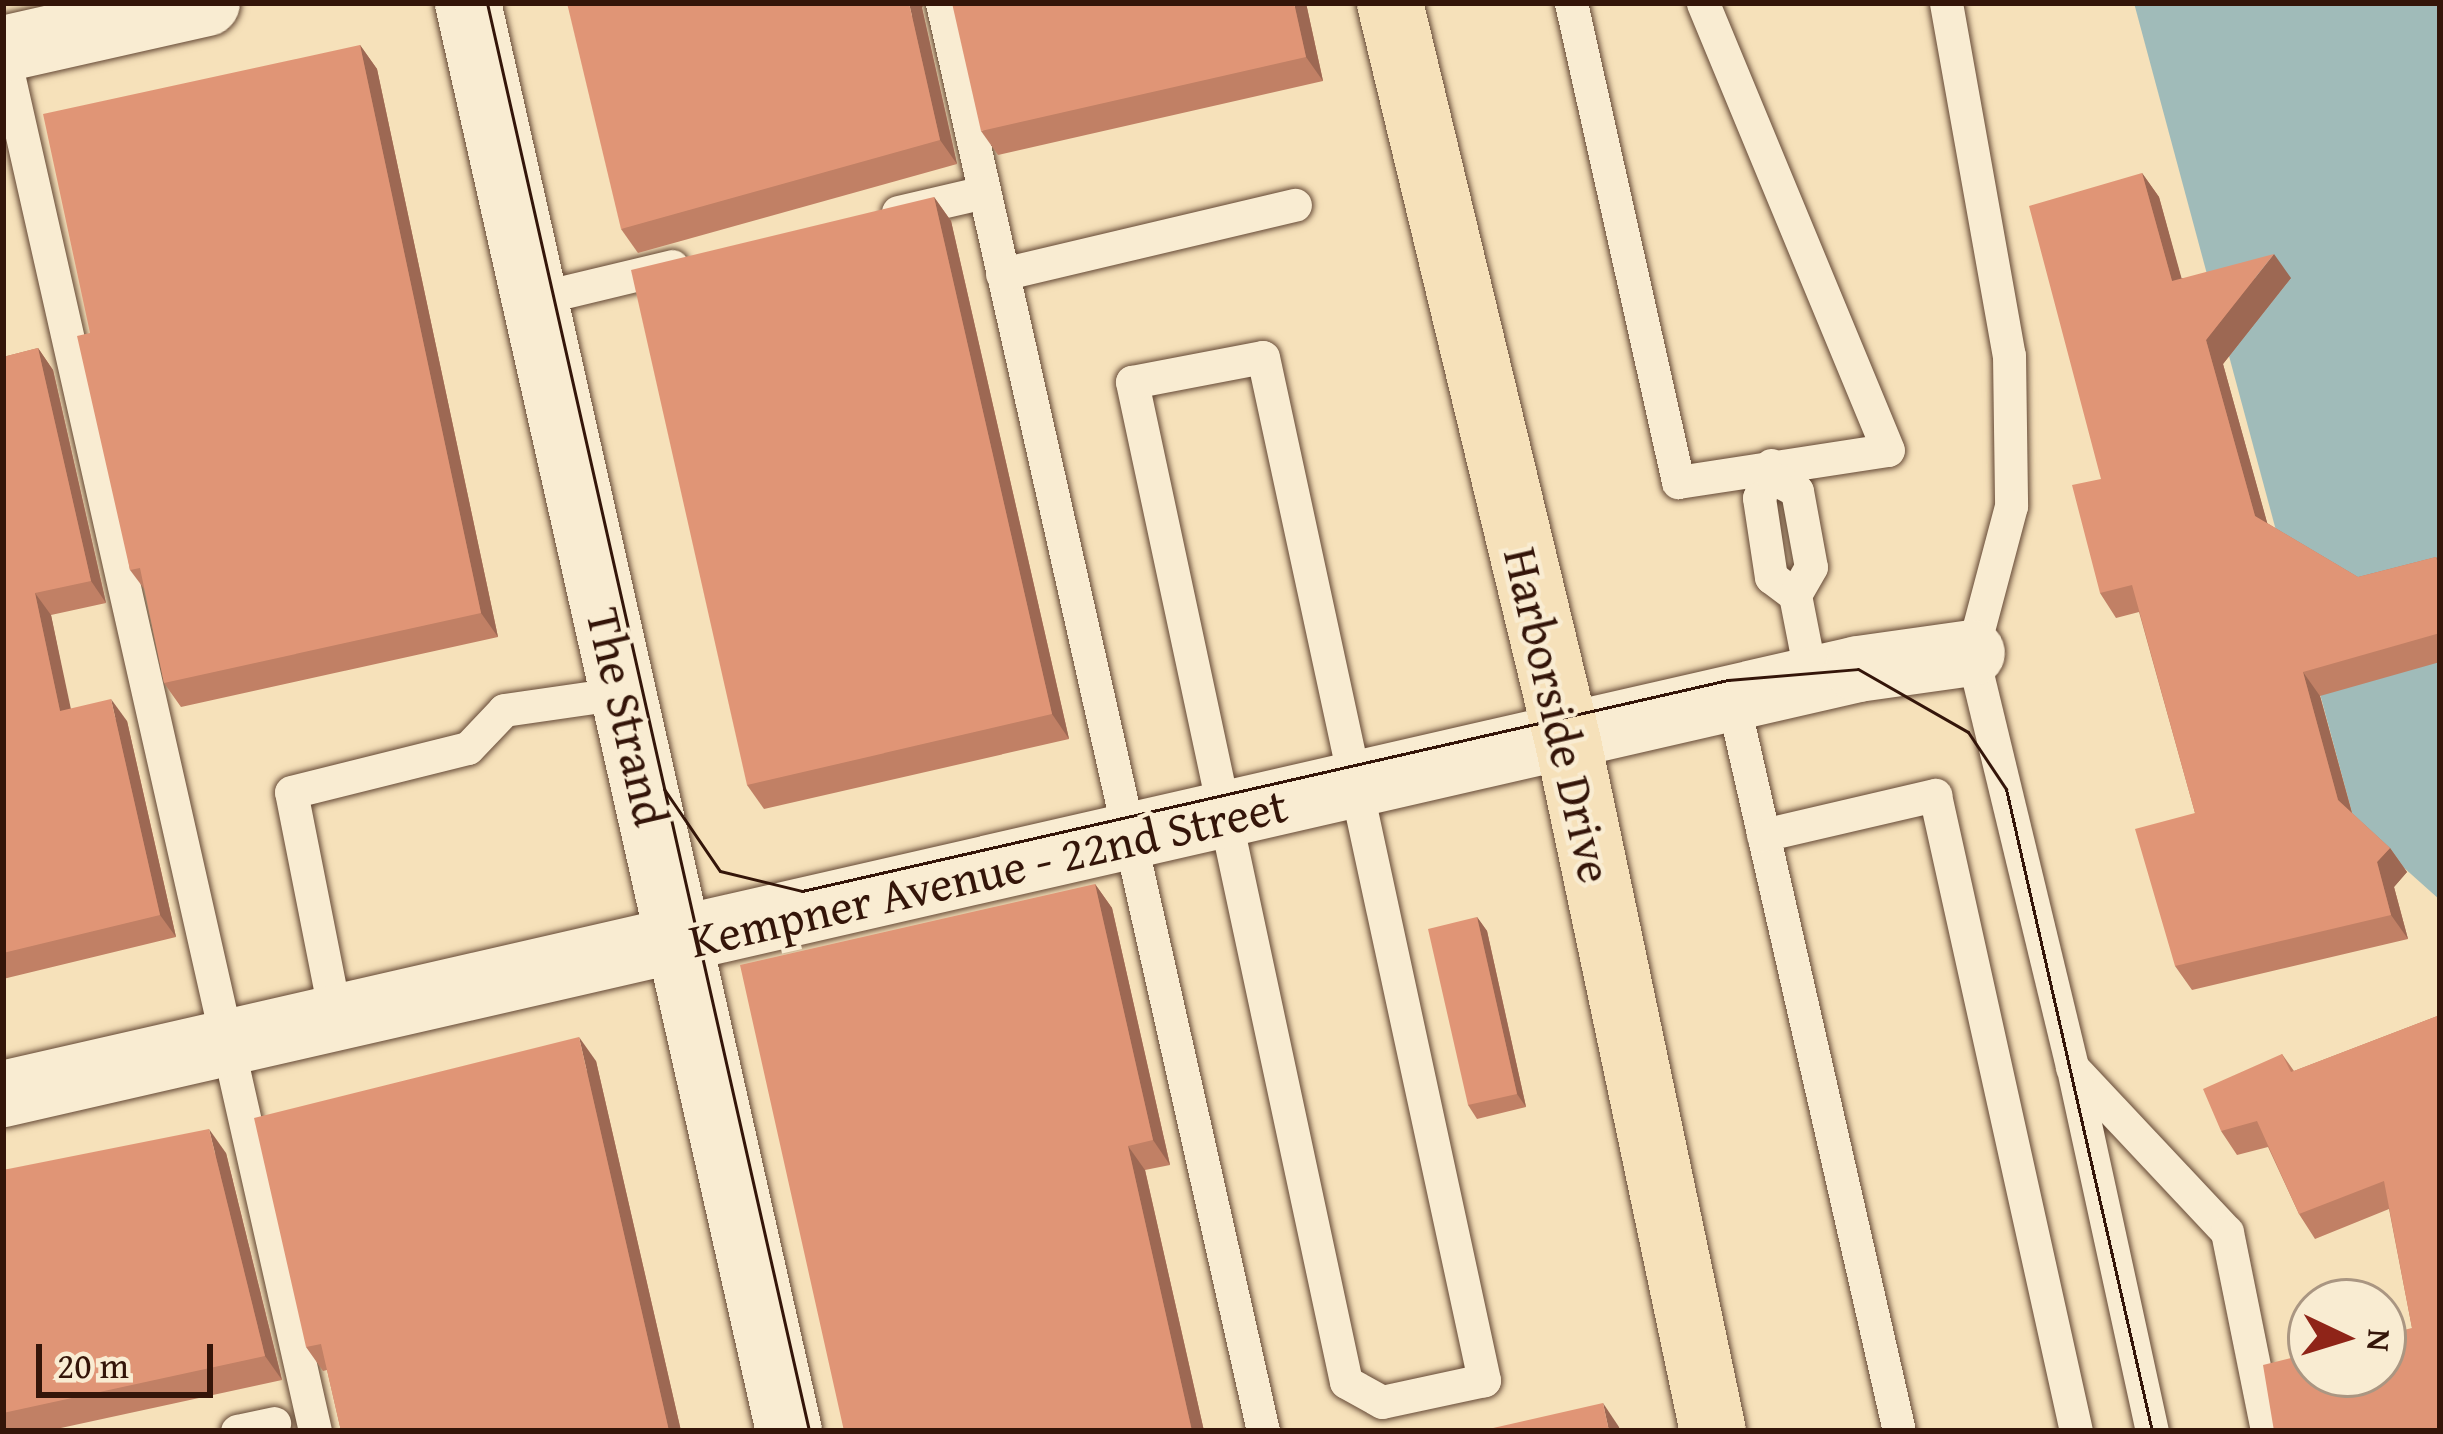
<!DOCTYPE html>
<html>
<head>
<meta charset="utf-8">
<style>
  body { margin:0 }
  #map { position:relative; width:2443px; height:1434px; overflow:hidden; background:#f6e1ba; font-family:"Gentium Book Plus",serif }
  div>[style] { position:absolute }
  .water>* { inset:0; background:#a0bbb9 }
  .roads { filter:drop-shadow(0 0 3px #644835) drop-shadow(0 0 3px #644835) }
  .service>* { height:33px; margin:-16.5px; padding:0 16.5px; transform-origin:16.5px; border-radius:16.5px; background:#f9ecd2 }
  .minor>* { height:66px; margin:-33px; padding:0 33px; transform-origin:33px; border-radius:33px; background:#f9ecd2 }
  .tertiary>* { height:66px; margin:-33px; padding:0 33px; transform-origin:33px; border-radius:33px; background:#f9ecd2 }
  .primary>* { height:66px; margin:-33px; padding:0 33px; transform-origin:33px; border-radius:33px; background:#f6e1ba }
  .tram>* { height:3px; margin:-1.5px; padding:0 1.5px; transform-origin:1.5px; border-radius:1.5px; background:#341509 }
  .wall>* { inset:0; background:#c18065 }
  .shaded-wall>* { inset:0; background:#9d6853 }
  .building>* { inset:0; background:#e09576 }
  span { translate:-50% -50%; white-space:nowrap; text-align:center; line-height:1.15; -webkit-text-stroke:9px #f9ecd2; paint-order:stroke }
  .street-label { font-size:48px; color:#341509 }
  .frame { position:absolute; inset:0; border:6px solid #341509; pointer-events:none }
  .north { position:absolute; left:2287px; top:1278px; width:120px; height:120px; box-sizing:border-box; background:#f9ecd2; border:3px solid #aa9682; border-radius:50%; rotate:94deg; font-size:33px; font-weight:700; line-height:48px; text-align:center; color:#341509 }
  .north::after { content:''; display:block; margin:auto; width:42px; height:54px; background:#8f2418; clip-path:polygon(50% 0,100% 100%,50% 72%,0 100%) }
  .scale { position:absolute; left:36px; top:1344px; width:177px; height:54px; box-sizing:border-box; border:6px solid #341509; border-top:0; padding-left:15px; font-size:36px; line-height:42px; white-space:nowrap; color:#341509; -webkit-text-stroke:9px #f9ecd2; paint-order:stroke }
</style>
</head>
<body>
<div id="map">
  <div class="water">
    <i style="clip-path:polygon(2134px 3px,2440px 3px,2440px 900px,2355px 824px)"></i>
  </div>
  <div class="roads">
    <div class="service">
      <i style="left:942px;top:3px;width:1464px;rotate:77.33deg"></i>
      <i style="left:1571px;top:3px;width:491px;rotate:77.4deg"></i>
      <i style="left:1678px;top:482px;width:212px;rotate:-8.7deg"></i>
      <i style="left:1888px;top:450px;width:484px;rotate:-112.5deg"></i>
      <i style="left:1946px;top:3px;width:358px;rotate:79.9deg"></i>
      <i style="left:2009px;top:355px;width:151px;rotate:89.2deg"></i>
      <i style="left:2011px;top:506px;width:152px;rotate:104.9deg"></i>
      <i style="left:1972px;top:653px;width:426px;rotate:76.4deg"></i>
      <i style="left:2072px;top:1067px;width:226px;rotate:46.8deg"></i>
      <i style="left:2227px;top:1232px;width:203px;rotate:78.6deg"></i>
      <i style="left:3px;top:52px;width:1414px;rotate:77.25deg"></i>
      <i style="left:898px;top:212px;width:88px;rotate:-13.1deg"></i>
      <i style="left:1002px;top:274px;width:301px;rotate:-13.3deg"></i>
      <i style="left:535px;top:299px;width:141px;rotate:-13.5deg"></i>
      <i style="left:1263px;top:357px;width:1047px;rotate:77.81deg"></i>
      <i style="left:1484px;top:1380px;width:104px;rotate:167.8deg"></i>
      <i style="left:1382px;top:1402px;width:41px;rotate:-150.9deg"></i>
      <i style="left:1346px;top:1382px;width:1023px;rotate:-102.08deg"></i>
      <i style="left:1132px;top:382px;width:133px;rotate:-10.8deg"></i>
      <i style="left:1771px;top:465px;width:35px;rotate:110deg"></i>
      <i style="left:1759px;top:498px;width:80px;rotate:81.4deg"></i>
      <i style="left:1771px;top:577px;width:30px;rotate:37deg"></i>
      <i style="left:1773px;top:478px;width:27px;rotate:28deg"></i>
      <i style="left:1797px;top:491px;width:77px;rotate:79.6deg"></i>
      <i style="left:1811px;top:567px;width:32px;rotate:120deg"></i>
      <i style="left:1795px;top:595px;width:89px;rotate:78.9deg"></i>
      <i style="left:1734px;top:706px;width:744px;rotate:77.18deg"></i>
      <i style="left:1763px;top:835px;width:177px;rotate:-13.1deg"></i>
      <i style="left:1935px;top:795px;width:651px;rotate:77.5deg"></i>
      <i style="left:336px;top:1019px;width:231px;rotate:-101.2deg"></i>
      <i style="left:291px;top:792px;width:182px;rotate:-14deg"></i>
      <i style="left:468px;top:748px;width:52px;rotate:-46.5deg"></i>
      <i style="left:504px;top:710px;width:119px;rotate:-8.2deg"></i>
      <i style="left:2073px;top:1069px;width:371px;rotate:77.7deg"></i>
      <i style="left:237px;top:1431px;width:38px;rotate:-12deg"></i>
    </div>
    <div class="minor">
      <i style="left:3px;top:1094px;width:1903px;rotate:-12.9deg"></i>
      <i style="left:1858px;top:669px;width:115px;rotate:-8deg"></i>
    </div>
    <div class="tertiary">
      <i style="left:468px;top:3px;width:1464px;rotate:77.33deg"></i>
      <i style="left:3px;top:49px;width:209px;rotate:-12.7deg"></i>
    </div>
    <div class="primary">
      <i style="left:1390px;top:3px;width:760px;rotate:76.46deg"></i>
      <i style="left:1568px;top:742px;width:704px;rotate:78.12deg"></i>
    </div>
  </div>
  <div class="tram">
    <i style="left:487px;top:3px;width:1464px;rotate:77.29deg"></i>
    <i style="left:664px;top:789px;width:99px;rotate:55.7deg"></i>
    <i style="left:720px;top:871px;width:84px;rotate:13.7deg"></i>
    <i style="left:802px;top:891px;width:950px;rotate:-12.84deg"></i>
    <i style="left:1728px;top:680px;width:130px;rotate:-4.8deg"></i>
    <i style="left:1858px;top:669px;width:127px;rotate:29.8deg"></i>
    <i style="left:1968px;top:732px;width:69px;rotate:56.3deg"></i>
    <i style="left:2006px;top:789px;width:658px;rotate:77.19deg"></i>
  </div>
  <div class="wall">
    <i style="clip-path:polygon(1306px 3px,1323px 81px,998px 155px,981px 131px)"></i>
    <i style="clip-path:polygon(922px 8px,957px 164px,638px 253px,621px 229px)"></i>
    <i style="clip-path:polygon(360px 45px,377px 69px,498px 637px,181px 707px,164px 683px,145px 590px,130px 570px,90px 333px)"></i>
    <i style="clip-path:polygon(2142px 173px,2159px 197px,2181px 278px,2291px 278px,2223px 364px,2267px 523px,2358px 577px,2436px 557px,2440px 562px,2440px 662px,2320px 696px,2352px 813px,2390px 848px,2407px 872px,2394px 887px,2408px 939px,2192px 990px,2175px 966px,2195px 813px,2139px 612px,2116px 618px,2100px 593px)"></i>
    <i style="clip-path:polygon(934px 197px,951px 221px,1069px 739px,764px 809px,747px 785px)"></i>
    <i style="clip-path:polygon(38px 348px,53px 370px,106px 603px,51px 615px,70px 709px,127px 721px,176px 937px,3px 979px,3px 357px)"></i>
    <i style="clip-path:polygon(1095px 884px,1112px 908px,1170px 1165px,1145px 1170px,1204px 1431px,844px 1431px)"></i>
    <i style="clip-path:polygon(1477px 917px,1487px 931px,1526px 1107px,1477px 1119px,1468px 1105px)"></i>
    <i style="clip-path:polygon(2440px 1015px,2412px 1328px,2389px 1209px,2315px 1239px,2299px 1214px,2268px 1147px,2237px 1155px,2221px 1131px,2282px 1054px,2294px 1071px)"></i>
    <i style="clip-path:polygon(596px 1061px,681px 1431px,341px 1431px,327px 1370px,323px 1371px,306px 1347px)"></i>
    <i style="clip-path:polygon(226px 1153px,282px 1380px,47px 1431px,3px 1431px,3px 1170px)"></i>
  </div>
  <div class="shaded-wall">
    <i style="clip-path:polygon(909px 3px,924px 3px,922px 8px,957px 164px,940px 140px)"></i>
    <i style="clip-path:polygon(1294px 3px,1306px 3px,1323px 81px,1306px 57px)"></i>
    <i style="clip-path:polygon(360px 45px,377px 69px,498px 637px,481px 613px)"></i>
    <i style="clip-path:polygon(2142px 173px,2159px 197px,2189px 305px,2172px 281px)"></i>
    <i style="clip-path:polygon(934px 197px,951px 221px,1069px 739px,1052px 714px)"></i>
    <i style="clip-path:polygon(2274px 254px,2291px 278px,2223px 364px,2272px 540px,2255px 516px,2206px 340px)"></i>
    <i style="clip-path:polygon(38px 348px,53px 370px,106px 603px,91px 581px)"></i>
    <i style="clip-path:polygon(35px 593px,51px 615px,76px 733px,60px 711px)"></i>
    <i style="clip-path:polygon(2303px 672px,2320px 696px,2355px 824px,2338px 800px)"></i>
    <i style="clip-path:polygon(111px 699px,127px 721px,176px 937px,160px 915px)"></i>
    <i style="clip-path:polygon(2390px 848px,2407px 872px,2394px 887px,2408px 939px,2391px 915px,2377px 862px)"></i>
    <i style="clip-path:polygon(1095px 884px,1112px 908px,1170px 1165px,1153px 1140px)"></i>
    <i style="clip-path:polygon(1477px 917px,1487px 931px,1526px 1107px,1517px 1094px)"></i>
    <i style="clip-path:polygon(579px 1037px,596px 1061px,681px 1431px,669px 1431px)"></i>
    <i style="clip-path:polygon(209px 1129px,226px 1153px,282px 1380px,265px 1356px)"></i>
    <i style="clip-path:polygon(1128px 1146px,1145px 1170px,1204px 1431px,1192px 1431px)"></i>
    <i style="clip-path:polygon(1603px 1403px,1619px 1427px,1620px 1431px,1609px 1431px)"></i>
  </div>
  <div class="building">
    <i style="clip-path:polygon(567px 3px,909px 3px,940px 140px,621px 229px)"></i>
    <i style="clip-path:polygon(952px 3px,1294px 3px,1306px 57px,981px 131px)"></i>
    <i style="clip-path:polygon(360px 45px,481px 613px,164px 683px,140px 568px,130px 570px,77px 336px,90px 333px,43px 114px)"></i>
    <i style="clip-path:polygon(2142px 173px,2172px 281px,2274px 254px,2206px 340px,2255px 516px,2358px 577px,2436px 557px,2440px 571px,2440px 633px,2303px 672px,2338px 800px,2390px 848px,2377px 862px,2391px 915px,2175px 966px,2135px 829px,2195px 813px,2132px 585px,2100px 593px,2072px 485px,2101px 479px,2029px 206px)"></i>
    <i style="clip-path:polygon(934px 197px,1052px 714px,747px 785px,631px 270px)"></i>
    <i style="clip-path:polygon(38px 348px,91px 581px,35px 593px,60px 711px,111px 699px,160px 915px,3px 953px,3px 357px)"></i>
    <i style="clip-path:polygon(1095px 884px,1153px 1140px,1128px 1146px,1192px 1431px,844px 1431px,740px 965px)"></i>
    <i style="clip-path:polygon(1477px 917px,1517px 1094px,1468px 1105px,1428px 929px)"></i>
    <i style="clip-path:polygon(2440px 1015px,2440px 1431px,2274px 1431px,2263px 1365px,2311px 1353px,2311px 1374px,2383px 1374px,2383px 1335px,2412px 1328px,2384px 1181px,2299px 1214px,2257px 1121px,2221px 1131px,2203px 1089px,2282px 1054px,2291px 1072px)"></i>
    <i style="clip-path:polygon(579px 1037px,669px 1431px,341px 1431px,321px 1344px,306px 1347px,254px 1118px)"></i>
    <i style="clip-path:polygon(209px 1129px,265px 1356px,3px 1413px,3px 1170px)"></i>
    <i style="clip-path:polygon(1603px 1403px,1609px 1431px,1480px 1431px)"></i>
  </div>
  <div class="street-label">
    <span style="left:1559px;top:715px;rotate:77deg">Harborside Drive</span>
    <span style="left:628px;top:717px;rotate:77deg">The Strand</span>
    <span style="left:988px;top:872px;rotate:-13deg">Kempner Avenue - 22nd Street</span>
  </div>
  <div class="frame"></div>
  <div class="north">N</div>
  <div class="scale">20 m</div>
</div>
</body>
</html>
